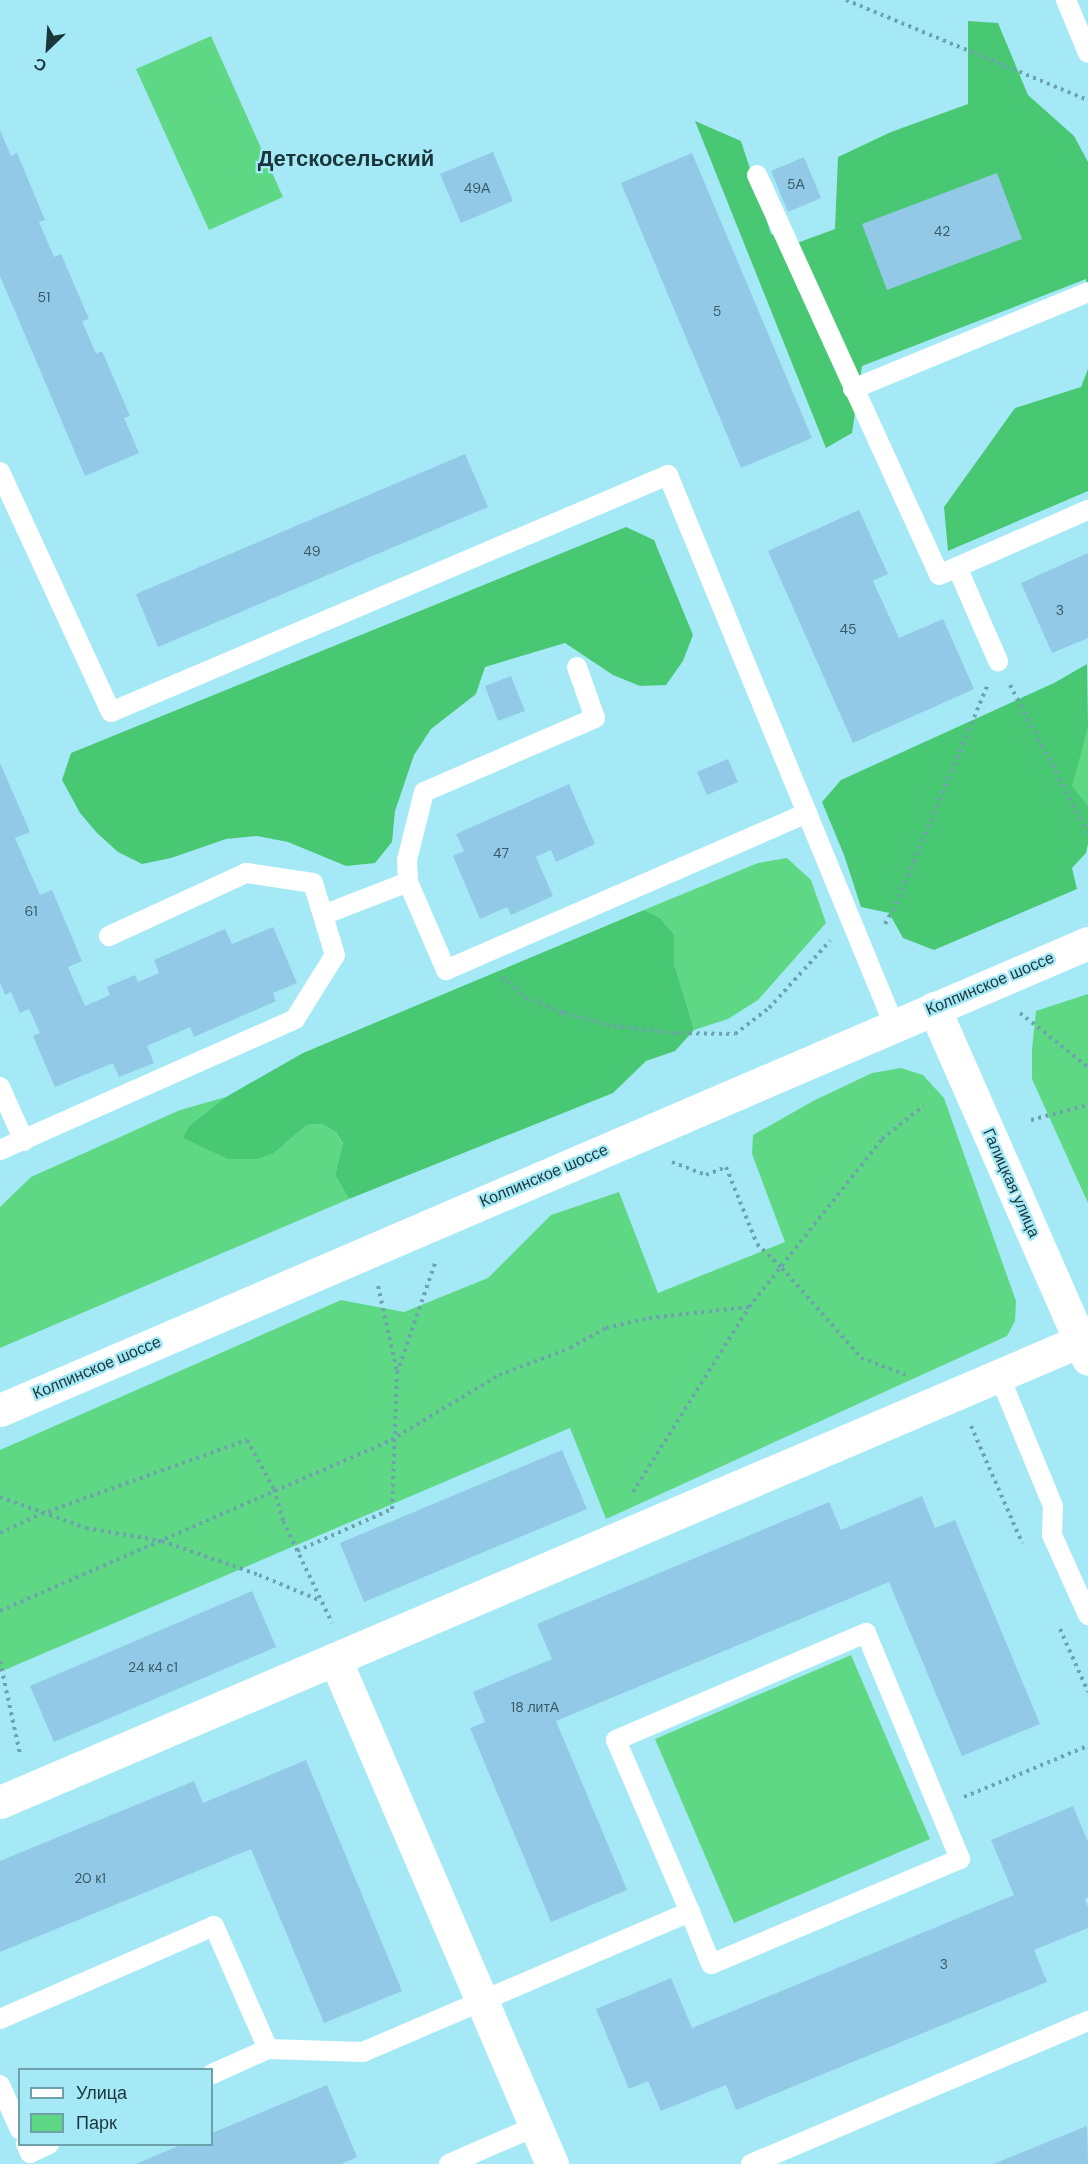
<!DOCTYPE html>
<html>
<head>
<meta charset="utf-8">
<style>
  body { margin:0 }
  #map { position:relative; width:1088px; height:2164px; overflow:hidden; background:#a5e9f7; font-family:"DM Sans",sans-serif }
  div>[style] { position:absolute }
  .green>* { inset:0; background:#5fd885 }
  .forest>* { inset:0; background:#49c874 }
  .building>* { inset:0; background:#92c9e6 }
  .path>* { height:4px; margin-top:-2px; transform-origin:0; background:repeating-linear-gradient(90deg,#6ea2ad 0 3px,transparent 0 7.5px) }
  .service>* { height:20px; margin:-10px; padding:0 10px; transform-origin:10px; border-radius:10px; background:#fff }
  .minor>* { height:33px; margin:-16.5px; padding:0 16.5px; transform-origin:16.5px; border-radius:16.5px; background:#fff }
  .secondary>* { height:33px; margin:-16.5px; padding:0 16.5px; transform-origin:16.5px; border-radius:16.5px; background:#fff }
  span { translate:-50% -50%; white-space:nowrap; text-align:center; line-height:1.15; -webkit-text-stroke:4.5px #a5e9f7; paint-order:stroke }
  .number-label { font-size:14px; color:#385b66 }
  .number-label span { -webkit-text-stroke-width:0 }
  .street-label { font-size:16px; color:#1a363b }
  .district-label { font-size:22px; color:#1a363b; font-weight:700 }
  .legend { position:absolute; left:18px; top:2068px; width:195px; height:78px; box-sizing:border-box; background:#a5e9f7; border:2px solid #6da1ac; margin:0; padding:8px 10px; list-style:none; font-size:18px; color:#1a363b }
  .legend li { display:flex; align-items:center; gap:12px; height:30px }
  .legend b { width:30px; border:2px solid #6da1ac }
  .north { position:absolute; left:18px; top:18px; width:60px; height:60px; -webkit-text-stroke:4px #a5e9f7; paint-order:stroke; rotate:205deg; font-size:16px; font-weight:700; line-height:24px; text-align:center; color:#1a363b }
  .north::after { content:''; display:block; margin:auto; width:21px; height:27px; background:#1a363b; clip-path:polygon(50% 0,100% 100%,50% 72%,0 100%) }
</style>
</head>
<body>
<div id="map">
  <div class="green">
    <i style="clip-path:polygon(211px 36px,283px 197px,209px 230px,136px 69px)"></i>
    <i style="clip-path:polygon(1088px 728px,1088px 806px,1071px 786px)"></i>
    <i style="clip-path:polygon(787px 858px,811px 880px,826px 923px,758px 1000px,728px 1019px,694px 1030px,674px 963px,674px 934px,659px 917px,644px 910px,758px 863px)"></i>
    <i style="clip-path:polygon(1088px 994px,1088px 1203px,1032px 1079px,1032px 1049px,1036px 1011px)"></i>
    <i style="clip-path:polygon(901px 1068px,923px 1075px,944px 1098px,1016px 1301px,1015px 1321px,1007px 1336px,606px 1519px,570px 1428px,0 1672px,0 1450px,341px 1300px,404px 1312px,488px 1278px,551px 1215px,619px 1192px,658px 1293px,785px 1242px,752px 1154px,753px 1135px,813px 1101px,872px 1073px)"></i>
    <i style="clip-path:polygon(226px 1097px,190px 1125px,274px 1153px,307px 1125px,322px 1124px,336px 1132px,343px 1145px,335px 1175px,349px 1199px,0 1348px,0 1207px,31px 1177px,180px 1110px)"></i>
    <i style="clip-path:polygon(851px 1655px,930px 1839px,734px 1923px,655px 1739px)"></i>
  </div>
  <div class="forest">
    <i style="clip-path:polygon(968px 21px,998px 23px,1028px 95px,1074px 136px,1088px 162px,1088px 302px,1086px 279px,862px 366px,852px 433px,826px 448px,695px 121px,741px 141px,771px 234px,797px 243px,835px 229px,838px 157px,891px 132px,968px 104px)"></i>
    <i style="clip-path:polygon(1088px 369px,1088px 491px,948px 551px,944px 507px,1015px 408px,1081px 387px)"></i>
    <i style="clip-path:polygon(626px 527px,654px 540px,693px 635px,683px 661px,666px 685px,640px 686px,613px 675px,565px 643px,485px 667px,476px 694px,431px 729px,414px 755px,395px 811px,392px 842px,375px 863px,346px 866px,288px 842px,257px 836px,226px 839px,171px 858px,142px 864px,118px 852px,97px 833px,80px 813px,62px 780px,71px 753px)"></i>
    <i style="clip-path:polygon(1087px 664px,1088px 728px,1072px 786px,1088px 806px,1088px 844px,1086px 853px,1072px 868px,1077px 889px,934px 950px,903px 938px,889px 913px,861px 907px,844px 855px,822px 802px,841px 780px,1054px 683px)"></i>
    <i style="clip-path:polygon(644px 910px,659px 917px,674px 934px,674px 963px,694px 1030px,675px 1051px,646px 1061px,613px 1093px,349px 1199px,335px 1175px,343px 1144px,336px 1132px,322px 1124px,307px 1125px,274px 1153px,257px 1159px,228px 1159px,183px 1138px,190px 1125px,226px 1097px,303px 1053px)"></i>
  </div>
  <div class="building">
    <i style="clip-path:polygon(0 130px,11px 156px,17px 153px,45px 220px,39px 222px,54px 257px,61px 254px,89px 319px,82px 321px,96px 354px,102px 351px,130px 416px,124px 418px,139px 453px,85px 476px,0 276px)"></i>
    <i style="clip-path:polygon(493px 152px,513px 201px,461px 223px,440px 174px)"></i>
    <i style="clip-path:polygon(692px 153px,812px 438px,741px 468px,621px 183px)"></i>
    <i style="clip-path:polygon(804px 157px,821px 198px,788px 212px,771px 171px)"></i>
    <i style="clip-path:polygon(997px 173px,1022px 239px,887px 290px,862px 224px)"></i>
    <i style="clip-path:polygon(465px 454px,488px 507px,158px 647px,136px 594px)"></i>
    <i style="clip-path:polygon(859px 510px,888px 574px,873px 581px,899px 638px,943px 619px,974px 689px,853px 743px,768px 551px)"></i>
    <i style="clip-path:polygon(1088px 553px,1088px 638px,1052px 653px,1021px 583px)"></i>
    <i style="clip-path:polygon(511px 676px,525px 711px,498px 721px,485px 686px)"></i>
    <i style="clip-path:polygon(728px 759px,738px 782px,707px 795px,697px 772px)"></i>
    <i style="clip-path:polygon(0 763px,30px 832px,15px 838px,40px 895px,52px 890px,82px 961px,68px 967px,85px 1006px,110px 995px,107px 987px,135px 975px,138px 982px,159px 973px,154px 960px,225px 929px,232px 944px,273px 927px,297px 983px,273px 993px,276px 1001px,194px 1037px,190px 1027px,147px 1046px,154px 1063px,119px 1077px,113px 1063px,55px 1087px,33px 1036px,40px 1033px,29px 1009px,20px 1013px,11px 992px,5px 995px,0 982px)"></i>
    <i style="clip-path:polygon(569px 784px,595px 844px,556px 862px,551px 850px,536px 857px,553px 896px,511px 915px,507px 907px,480px 919px,453px 856px,464px 851px,456px 834px)"></i>
    <i style="clip-path:polygon(562px 1450px,587px 1509px,364px 1602px,340px 1543px)"></i>
    <i style="clip-path:polygon(922px 1496px,935px 1528px,955px 1520px,1040px 1724px,962px 1756px,889px 1582px,556px 1721px,627px 1890px,551px 1922px,470px 1728px,485px 1722px,473px 1692px,552px 1659px,537px 1624px,829px 1502px,841px 1530px)"></i>
    <i style="clip-path:polygon(252px 1591px,276px 1647px,54px 1742px,30px 1686px)"></i>
    <i style="clip-path:polygon(306px 1760px,402px 1991px,324px 2023px,251px 1849px,0 1952px,0 1861px,194px 1781px,203px 1803px)"></i>
    <i style="clip-path:polygon(1073px 1806px,1088px 1842px,1088px 1897px,1085px 1899px,1088px 1907px,1088px 1928px,1034px 1950px,1047px 1982px,736px 2110px,726px 2085px,661px 2111px,648px 2081px,629px 2089px,596px 2009px,671px 1978px,692px 2028px,1014px 1895px,991px 1840px)"></i>
    <i style="clip-path:polygon(327px 2085px,357px 2157px,341px 2164px,136px 2164px,183px 2144px,212px 2144px,212px 2133px)"></i>
    <i style="clip-path:polygon(1087px 2126px,1088px 2164px,993px 2164px)"></i>
  </div>
  <div class="path">
    <i style="left:846px;top:0;width:262px;rotate:22.5deg"></i>
    <i style="left:1010px;top:685px;width:167px;rotate:62.2deg"></i>
    <i style="left:885px;top:924px;width:23px;rotate:-61deg"></i>
    <i style="left:896px;top:904px;width:236px;rotate:-67.3deg"></i>
    <i style="left:502px;top:977px;width:30px;rotate:41deg"></i>
    <i style="left:525px;top:997px;width:41px;rotate:22.8deg"></i>
    <i style="left:563px;top:1013px;width:52px;rotate:14.6deg"></i>
    <i style="left:613px;top:1026px;width:61px;rotate:6.5deg"></i>
    <i style="left:674px;top:1033px;width:61px;rotate:0.9deg"></i>
    <i style="left:735px;top:1034px;width:43px;rotate:-37.4deg"></i>
    <i style="left:769px;top:1008px;width:91px;rotate:-47.7deg"></i>
    <i style="left:1020px;top:1013px;width:87px;rotate:38.5deg"></i>
    <i style="left:1031px;top:1120px;width:59px;rotate:-14.7deg"></i>
    <i style="left:672px;top:1162px;width:36px;rotate:21deg"></i>
    <i style="left:706px;top:1175px;width:22px;rotate:-22deg"></i>
    <i style="left:726px;top:1167px;width:83px;rotate:68.1deg"></i>
    <i style="left:757px;top:1244px;width:35px;rotate:44deg"></i>
    <i style="left:782px;top:1268px;width:120px;rotate:48.7deg"></i>
    <i style="left:861px;top:1358px;width:48px;rotate:20.7deg"></i>
    <i style="left:378px;top:1286px;width:88px;rotate:77.5deg"></i>
    <i style="left:971px;top:1426px;width:128px;rotate:66.4deg"></i>
    <i style="left:633px;top:1492px;width:218px;rotate:-57.9deg"></i>
    <i style="left:749px;top:1307px;width:214px;rotate:-51.6deg"></i>
    <i style="left:882px;top:1139px;width:53px;rotate:-38.8deg"></i>
    <i style="left:0;top:1497px;width:91px;rotate:19.8deg"></i>
    <i style="left:86px;top:1528px;width:77px;rotate:9.7deg"></i>
    <i style="left:162px;top:1541px;width:103px;rotate:19.3deg"></i>
    <i style="left:259px;top:1575px;width:67px;rotate:22.8deg"></i>
    <i style="left:0;top:1533px;width:45px;rotate:-24.9deg"></i>
    <i style="left:41px;top:1514px;width:219px;rotate:-19.8deg"></i>
    <i style="left:247px;top:1440px;width:56px;rotate:61.1deg"></i>
    <i style="left:274px;top:1489px;width:33px;rotate:74deg"></i>
    <i style="left:283px;top:1521px;width:113px;rotate:64.3deg"></i>
    <i style="left:297px;top:1551px;width:104px;rotate:-23.9deg"></i>
    <i style="left:392px;top:1509px;width:136px;rotate:-87.9deg"></i>
    <i style="left:397px;top:1373px;width:116px;rotate:-70.9deg"></i>
    <i style="left:0;top:1611px;width:427px;rotate:-23.6deg"></i>
    <i style="left:391px;top:1440px;width:126px;rotate:-31deg"></i>
    <i style="left:499px;top:1375px;width:76px;rotate:-20.8deg"></i>
    <i style="left:570px;top:1348px;width:41px;rotate:-29.1deg"></i>
    <i style="left:606px;top:1328px;width:44px;rotate:-13.1deg"></i>
    <i style="left:649px;top:1318px;width:101px;rotate:-6.3deg"></i>
    <i style="left:1060px;top:1629px;width:69px;rotate:66deg"></i>
    <i style="left:0;top:1661px;width:95px;rotate:77.9deg"></i>
    <i style="left:964px;top:1797px;width:134px;rotate:-22.4deg"></i>
  </div>
  <div class="service">
    <i style="left:1066px;top:0;width:57px;rotate:67.5deg"></i>
    <i style="left:757px;top:175px;width:439px;rotate:65.5deg"></i>
    <i style="left:939px;top:575px;width:163px;rotate:-23.6deg"></i>
    <i style="left:853px;top:389px;width:254px;rotate:-22.4deg"></i>
    <i style="left:0;top:472px;width:264px;rotate:65.2deg"></i>
    <i style="left:111px;top:712px;width:605px;rotate:-23.05deg"></i>
    <i style="left:668px;top:475px;width:595px;rotate:67.66deg"></i>
    <i style="left:957px;top:567px;width:103px;rotate:66.4deg"></i>
    <i style="left:577px;top:667px;width:54px;rotate:70.6deg"></i>
    <i style="left:595px;top:718px;width:186px;rotate:156.6deg"></i>
    <i style="left:424px;top:792px;width:70px;rotate:104deg"></i>
    <i style="left:407px;top:860px;width:22px;rotate:87deg"></i>
    <i style="left:408px;top:882px;width:96px;rotate:66.6deg"></i>
    <i style="left:446px;top:970px;width:394px;rotate:-23.5deg"></i>
    <i style="left:323px;top:915px;width:91px;rotate:-21.2deg"></i>
    <i style="left:0;top:1087px;width:59px;rotate:66deg"></i>
    <i style="left:0;top:1150px;width:323px;rotate:-23.9deg"></i>
    <i style="left:295px;top:1019px;width:75px;rotate:-58deg"></i>
    <i style="left:335px;top:955px;width:75px;rotate:-107deg"></i>
    <i style="left:313px;top:883px;width:68px;rotate:-171.5deg"></i>
    <i style="left:246px;top:873px;width:151px;rotate:155.3deg"></i>
    <i style="left:999px;top:1375px;width:142px;rotate:67.6deg"></i>
    <i style="left:1053px;top:1506px;width:29px;rotate:92deg"></i>
    <i style="left:1052px;top:1535px;width:88px;rotate:65.8deg"></i>
    <i style="left:0;top:2019px;width:233px;rotate:-23.5deg"></i>
    <i style="left:214px;top:1926px;width:134px;rotate:66.3deg"></i>
    <i style="left:212px;top:2074px;width:61px;rotate:-24.1deg"></i>
    <i style="left:268px;top:2049px;width:95px;rotate:1.8deg"></i>
    <i style="left:363px;top:2052px;width:356px;rotate:-23.2deg"></i>
    <i style="left:690px;top:1912px;width:187px;rotate:-113.3deg"></i>
    <i style="left:616px;top:1740px;width:272px;rotate:-23.2deg"></i>
    <i style="left:866px;top:1633px;width:245px;rotate:67.4deg"></i>
    <i style="left:960px;top:1859px;width:270px;rotate:157.1deg"></i>
    <i style="left:711px;top:1964px;width:56px;rotate:-112deg"></i>
    <i style="left:0;top:2085px;width:49px;rotate:66deg"></i>
    <i style="left:26px;top:2144px;width:10px;rotate:66deg"></i>
    <i style="left:30px;top:2153px;width:21px;rotate:-25deg"></i>
    <i style="left:449px;top:2164px;width:95px;rotate:-23.6deg"></i>
    <i style="left:751px;top:2164px;width:366px;rotate:-23deg"></i>
  </div>
  <div class="minor">
    <i style="left:934px;top:1008px;width:383px;rotate:66.3deg"></i>
    <i style="left:335px;top:1659px;width:550px;rotate:66.75deg"></i>
    <i style="left:0;top:1802px;width:1174px;rotate:-23.12deg"></i>
  </div>
  <div class="secondary">
    <i style="left:0;top:1410px;width:1184px;rotate:-23.23deg"></i>
  </div>
  <div class="number-label">
    <span style="left:796px;top:184px">5А</span>
    <span style="left:477px;top:188px">49А</span>
    <span style="left:942px;top:231px">42</span>
    <span style="left:44px;top:297px">51</span>
    <span style="left:717px;top:311px">5</span>
    <span style="left:312px;top:551px">49</span>
    <span style="left:1060px;top:610px">3</span>
    <span style="left:848px;top:629px">45</span>
    <span style="left:501px;top:853px">47</span>
    <span style="left:31px;top:911px">61</span>
    <span style="left:153px;top:1667px">24 к4 с1</span>
    <span style="left:535px;top:1707px">18 литА</span>
    <span style="left:90px;top:1878px">20 к1</span>
    <span style="left:944px;top:1964px">3</span>
  </div>
  <div class="street-label">
    <span style="left:990px;top:984px;rotate:-23deg">Колпинское шоссе</span>
    <span style="left:544px;top:1176px;rotate:-23deg">Колпинское шоссе</span>
    <span style="left:1011px;top:1183px;rotate:66deg">Галицкая улица</span>
    <span style="left:97px;top:1368px;rotate:-23deg">Колпинское шоссе</span>
  </div>
  <div class="district-label">
    <span style="left:346px;top:159px">Детскосельский</span>
  </div>
  <ul class="legend">
  <li><b style="height:8px;background:#fff"></b>Улица</li>
  <li><b style="height:16px;background:#5fd885"></b>Парк</li>
  </ul>
  <div class="north">С</div>
</div>
</body>
</html>
